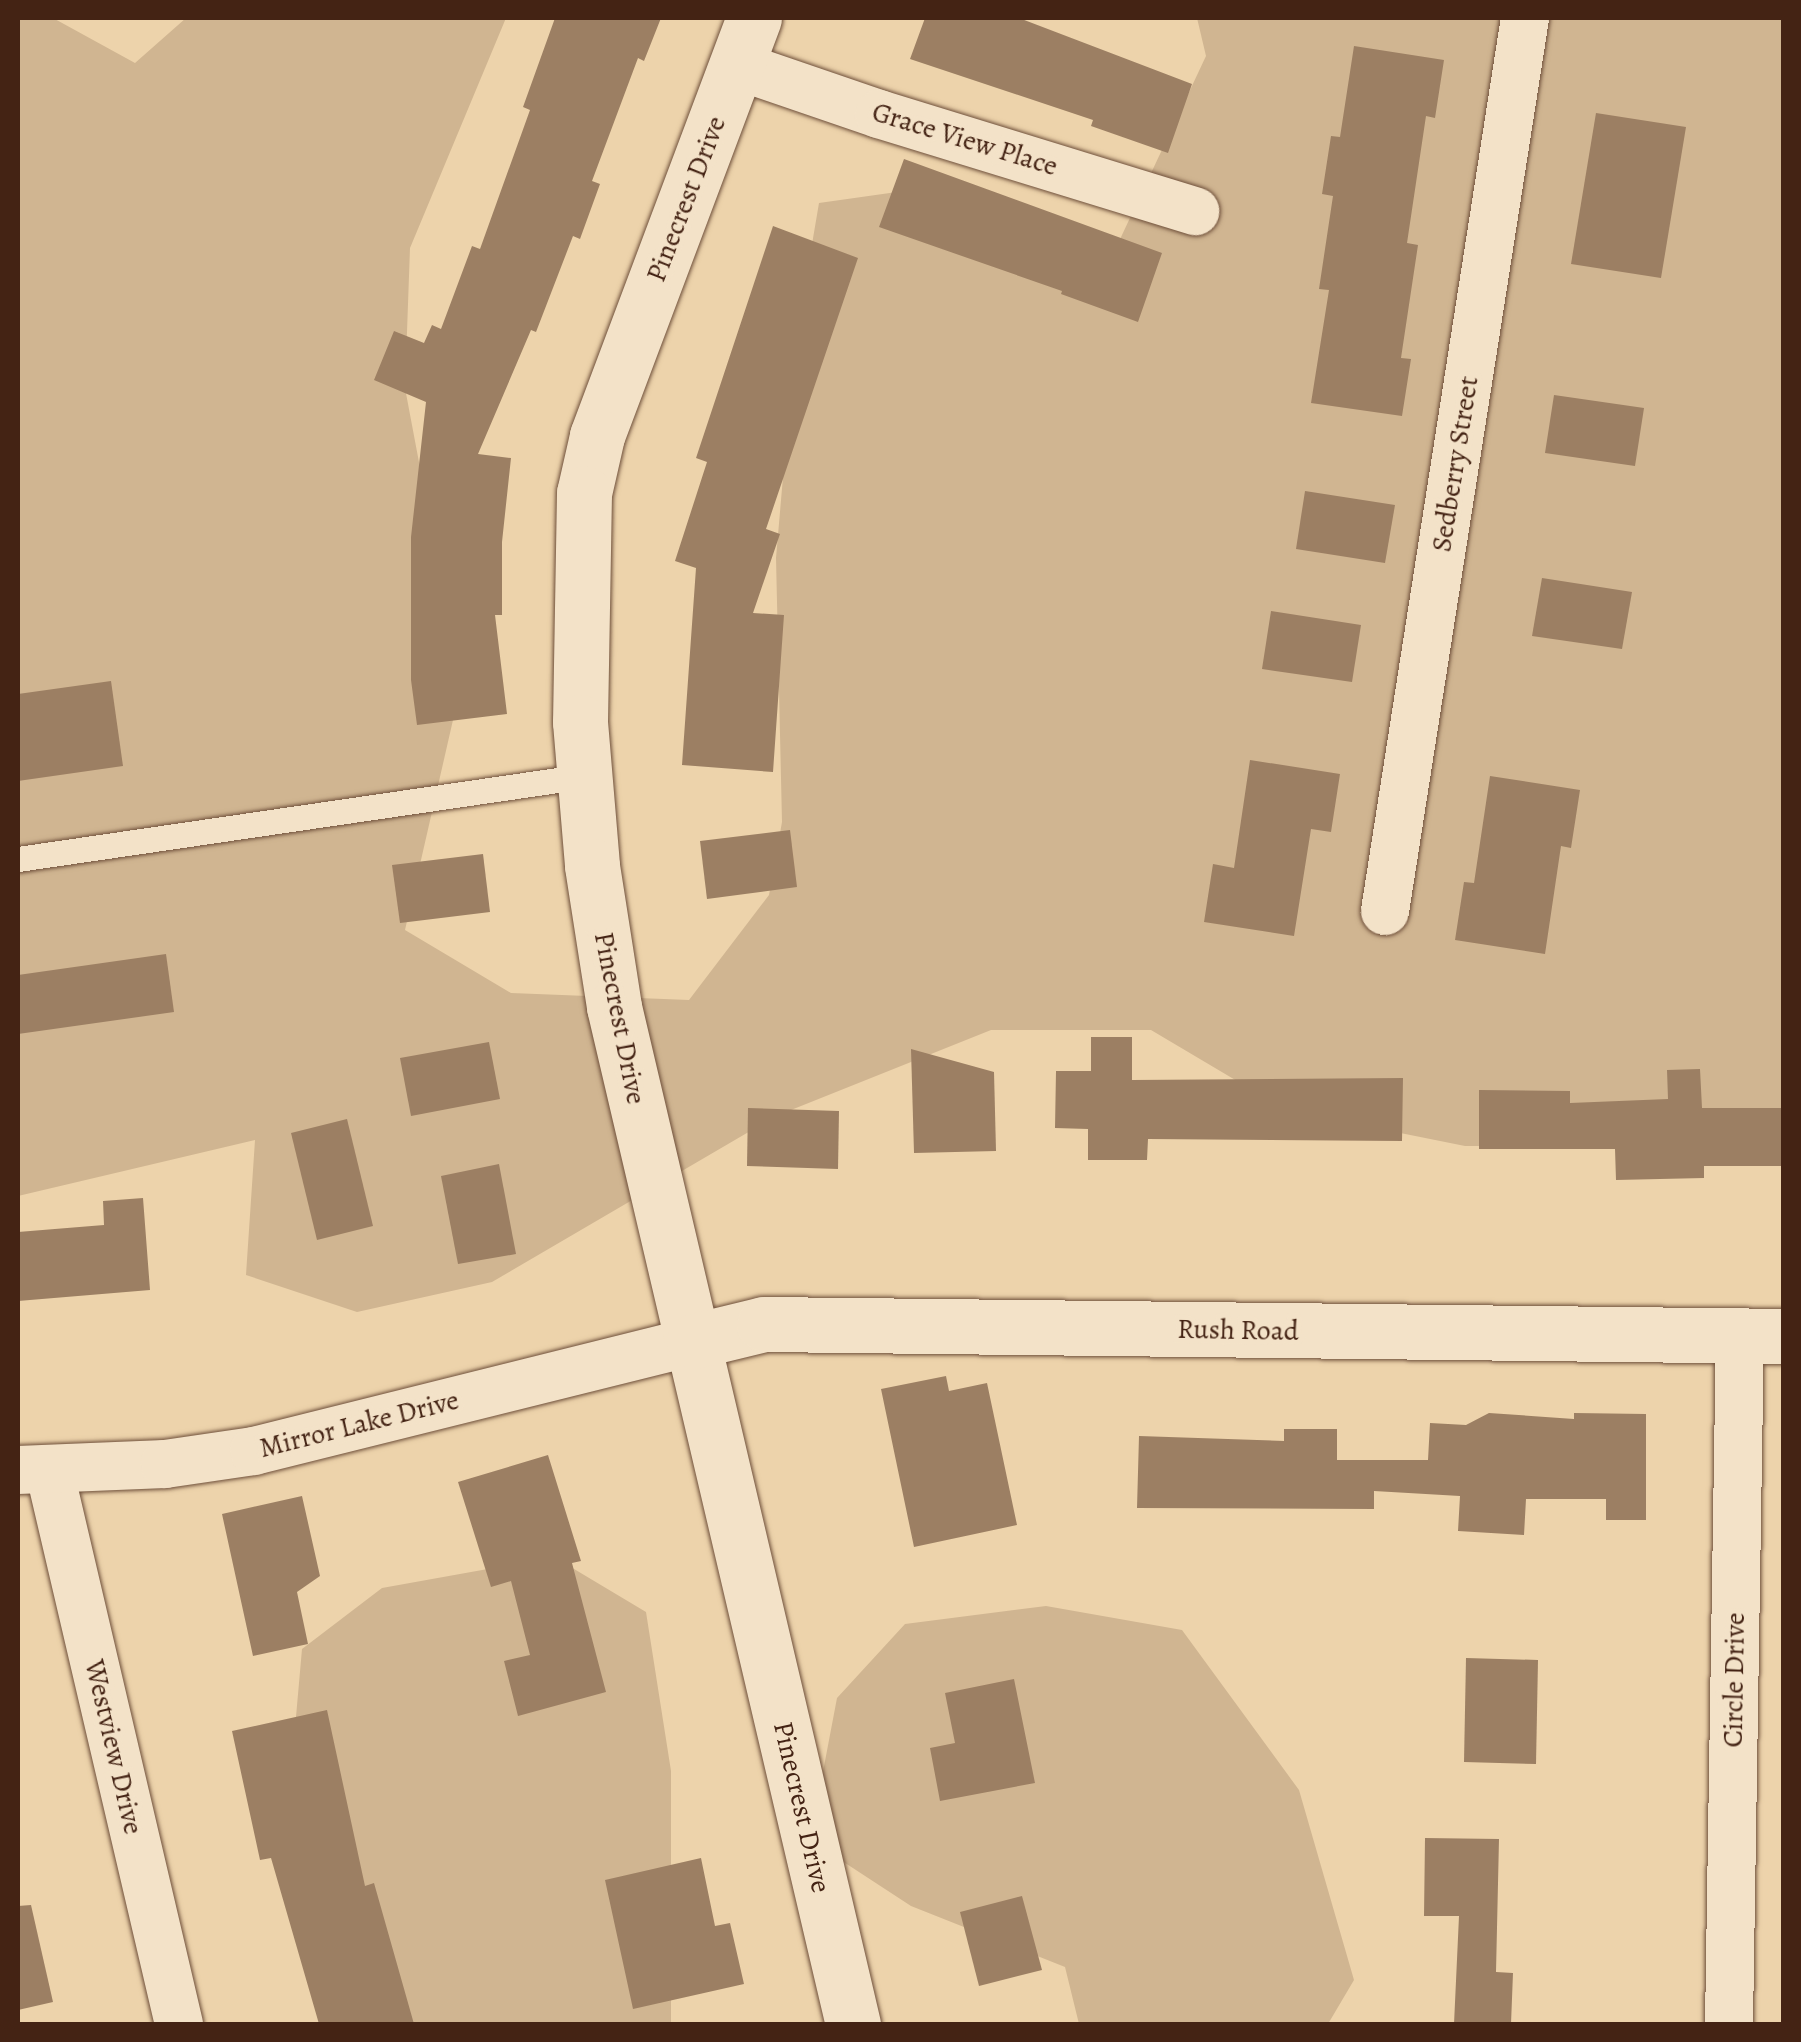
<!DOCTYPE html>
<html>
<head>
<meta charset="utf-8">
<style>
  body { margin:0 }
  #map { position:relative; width:1801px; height:2042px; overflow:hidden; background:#edd3ab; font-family:Alegreya,serif }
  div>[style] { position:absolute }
  .green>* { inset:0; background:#d0b591 }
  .building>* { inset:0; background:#9c7f63 }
  .roads { filter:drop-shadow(0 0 2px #6e4f3a) drop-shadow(0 0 2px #6e4f3a) }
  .service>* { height:25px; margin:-12.5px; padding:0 12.5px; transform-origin:12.5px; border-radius:12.5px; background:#f3e2c8 }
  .minor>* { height:48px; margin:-24px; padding:0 24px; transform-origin:24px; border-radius:24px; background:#f3e2c8 }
  .tertiary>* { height:55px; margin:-27.5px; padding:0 27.5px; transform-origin:27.5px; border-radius:27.5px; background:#f3e2c8 }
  span { translate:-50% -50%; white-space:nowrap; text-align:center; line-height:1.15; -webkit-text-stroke:10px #f3e2c8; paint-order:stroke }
  .street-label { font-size:28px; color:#442314 }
  .frame { position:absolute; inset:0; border:20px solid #442314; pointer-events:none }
</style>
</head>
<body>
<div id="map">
  <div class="green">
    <i style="clip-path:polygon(18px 18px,53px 18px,135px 63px,186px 18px,506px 18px,410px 248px,405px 388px,461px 685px,405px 930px,511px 993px,689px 1000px,769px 895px,782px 822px,776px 558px,794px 350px,819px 203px,911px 190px,1114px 252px,1206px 56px,1197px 18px,1783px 18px,1783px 1146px,1465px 1146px,1286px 1110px,1151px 1030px,991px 1030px,776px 1116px,492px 1282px,357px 1312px,246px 1275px,255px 1140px,18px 1196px)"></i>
    <i style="clip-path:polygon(554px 1557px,646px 1612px,671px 1771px,671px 2024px,367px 2024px,363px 1986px,289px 1796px,302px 1649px,382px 1588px)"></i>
    <i style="clip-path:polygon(1046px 1606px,1182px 1630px,1299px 1790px,1354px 1980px,1328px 2024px,1079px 2024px,1065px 1967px,911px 1906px,810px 1840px,837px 1698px,905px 1624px)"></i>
  </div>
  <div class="building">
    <i style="clip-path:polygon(555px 18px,661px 18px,644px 61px,638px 58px,592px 181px,600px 184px,580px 239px,573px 236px,536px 332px,531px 330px,478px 454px,511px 458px,502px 542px,502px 615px,495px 615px,507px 714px,417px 725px,411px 680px,411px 537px,426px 402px,374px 380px,394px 331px,424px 343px,432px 325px,441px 329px,472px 246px,480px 249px,530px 110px,523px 107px)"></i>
    <i style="clip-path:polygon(925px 18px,1019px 18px,1192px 84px,1168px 153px,1091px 126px,1093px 120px,910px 59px)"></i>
    <i style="clip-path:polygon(1354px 46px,1444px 60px,1435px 118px,1426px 116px,1407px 243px,1418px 245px,1401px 358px,1411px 359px,1402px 416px,1311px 403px,1329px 290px,1319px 289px,1333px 196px,1322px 194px,1331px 136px,1340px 137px)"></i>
    <i style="clip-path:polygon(1596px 113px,1686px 127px,1661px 278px,1571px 264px)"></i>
    <i style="clip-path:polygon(904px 159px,1162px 253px,1138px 322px,1061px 294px,1062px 291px,879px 227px)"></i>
    <i style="clip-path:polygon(773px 226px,858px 258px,766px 529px,780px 534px,753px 613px,784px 615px,773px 772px,682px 765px,696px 568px,675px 561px,707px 462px,696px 458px)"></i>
    <i style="clip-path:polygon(1554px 395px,1644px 408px,1635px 466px,1545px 453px)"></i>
    <i style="clip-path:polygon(1305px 491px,1395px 505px,1385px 563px,1296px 549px)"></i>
    <i style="clip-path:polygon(1542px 578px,1632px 592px,1622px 649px,1532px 636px)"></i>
    <i style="clip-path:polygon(1271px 611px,1361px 625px,1352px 682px,1262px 669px)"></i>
    <i style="clip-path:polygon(111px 681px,123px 766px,18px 781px,18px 694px)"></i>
    <i style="clip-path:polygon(1250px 760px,1340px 774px,1331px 832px,1311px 829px,1294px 936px,1204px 922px,1213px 864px,1234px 868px)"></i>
    <i style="clip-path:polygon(1490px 776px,1580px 790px,1571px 848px,1561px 846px,1545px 954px,1455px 940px,1464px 882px,1474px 883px)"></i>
    <i style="clip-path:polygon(790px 830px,797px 887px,707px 899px,700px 841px)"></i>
    <i style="clip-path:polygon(483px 854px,490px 912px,400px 923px,392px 865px)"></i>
    <i style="clip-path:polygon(166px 954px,174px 1012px,18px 1034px,18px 975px)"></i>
    <i style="clip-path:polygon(1091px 1037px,1132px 1037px,1132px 1080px,1403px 1078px,1402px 1141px,1148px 1139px,1147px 1160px,1088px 1160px,1088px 1129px,1055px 1128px,1056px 1071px,1091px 1071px)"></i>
    <i style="clip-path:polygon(489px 1042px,500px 1099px,411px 1116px,400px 1058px)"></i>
    <i style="clip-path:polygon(911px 1049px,994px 1072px,996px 1151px,914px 1153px)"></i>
    <i style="clip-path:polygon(1700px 1069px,1702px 1108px,1784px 1108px,1784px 1166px,1704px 1166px,1704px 1178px,1616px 1180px,1615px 1149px,1479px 1149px,1479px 1090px,1570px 1091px,1570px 1103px,1668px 1099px,1667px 1070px)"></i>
    <i style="clip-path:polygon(748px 1108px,839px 1111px,838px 1169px,747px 1166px)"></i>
    <i style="clip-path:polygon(347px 1119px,373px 1226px,317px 1240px,291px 1133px)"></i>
    <i style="clip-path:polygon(499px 1164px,516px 1254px,458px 1264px,441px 1176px)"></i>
    <i style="clip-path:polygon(143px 1198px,150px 1290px,18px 1301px,18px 1232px,104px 1225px,103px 1201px)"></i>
    <i style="clip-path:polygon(946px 1376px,949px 1391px,987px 1383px,1017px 1525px,914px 1547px,881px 1389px)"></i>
    <i style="clip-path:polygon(1489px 1413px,1574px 1419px,1574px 1413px,1646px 1414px,1646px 1520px,1606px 1520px,1606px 1499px,1526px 1499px,1524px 1535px,1458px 1531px,1460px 1496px,1374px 1491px,1374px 1509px,1137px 1508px,1139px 1436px,1284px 1441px,1284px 1429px,1337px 1429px,1337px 1460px,1428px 1460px,1430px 1423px,1466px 1425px)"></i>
    <i style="clip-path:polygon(548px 1455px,581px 1561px,572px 1563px,606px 1692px,518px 1716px,504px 1661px,530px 1655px,511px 1581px,491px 1587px,458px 1482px)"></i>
    <i style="clip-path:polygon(302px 1496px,320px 1576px,297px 1592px,308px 1644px,253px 1656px,222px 1514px)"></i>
    <i style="clip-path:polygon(1466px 1658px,1538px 1660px,1536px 1764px,1464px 1762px)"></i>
    <i style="clip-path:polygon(1014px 1679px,1035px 1783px,940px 1801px,930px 1748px,955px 1743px,945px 1693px)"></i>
    <i style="clip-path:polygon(327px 1710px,365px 1886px,374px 1883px,414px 2024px,319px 2024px,271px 1858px,260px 1860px,232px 1731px)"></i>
    <i style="clip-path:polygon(1425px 1838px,1499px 1839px,1496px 1972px,1513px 1973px,1511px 2024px,1454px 2024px,1459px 1916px,1424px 1916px)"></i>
    <i style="clip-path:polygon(701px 1858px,715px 1926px,730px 1923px,744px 1984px,633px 2009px,605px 1880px)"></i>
    <i style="clip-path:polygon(1022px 1896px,1042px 1970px,979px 1986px,960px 1912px)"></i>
    <i style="clip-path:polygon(31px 1905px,53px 2002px,18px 2010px,18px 1906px)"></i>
  </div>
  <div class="roads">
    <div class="service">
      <i style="left:18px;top:859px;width:573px;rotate:-8.33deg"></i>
    </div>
    <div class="minor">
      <i style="left:736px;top:65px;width:151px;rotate:18.9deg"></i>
      <i style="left:879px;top:114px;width:331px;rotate:17.1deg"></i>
      <i style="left:1385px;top:911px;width:904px;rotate:-81.09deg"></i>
      <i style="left:49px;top:1469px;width:570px;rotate:76.82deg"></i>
      <i style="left:18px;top:1470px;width:147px;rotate:-2.3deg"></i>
      <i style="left:165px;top:1464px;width:90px;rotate:-8.3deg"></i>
      <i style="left:254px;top:1451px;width:454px;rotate:-14deg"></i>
      <i style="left:1729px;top:2024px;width:689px;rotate:-89.09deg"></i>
    </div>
    <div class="tertiary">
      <i style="left:754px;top:18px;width:447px;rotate:110.6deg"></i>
      <i style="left:597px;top:436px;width:58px;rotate:102.8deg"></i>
      <i style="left:584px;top:493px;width:229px;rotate:91deg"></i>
      <i style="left:580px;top:722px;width:144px;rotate:85.2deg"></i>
      <i style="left:592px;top:866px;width:143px;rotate:81.1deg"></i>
      <i style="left:614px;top:1007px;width:1045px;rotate:76.78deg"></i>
      <i style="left:694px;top:1341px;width:72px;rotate:-13.7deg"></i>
      <i style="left:764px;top:1324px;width:1020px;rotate:0.67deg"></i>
    </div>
  </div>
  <div class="street-label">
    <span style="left:965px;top:139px;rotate:17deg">Grace View Place</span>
    <span style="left:686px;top:199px;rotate:-69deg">Pinecrest Drive</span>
    <span style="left:1455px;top:464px;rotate:-81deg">Sedberry Street</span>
    <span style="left:620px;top:1018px;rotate:79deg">Pinecrest Drive</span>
    <span style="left:1238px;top:1330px;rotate:1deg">Rush Road</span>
    <span style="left:359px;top:1424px;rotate:-14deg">Mirror Lake Drive</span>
    <span style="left:1734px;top:1680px;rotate:-89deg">Circle Drive</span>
    <span style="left:114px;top:1747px;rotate:77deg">Westview Drive</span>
    <span style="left:802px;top:1807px;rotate:77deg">Pinecrest Drive</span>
  </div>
  <div class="frame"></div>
</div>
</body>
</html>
